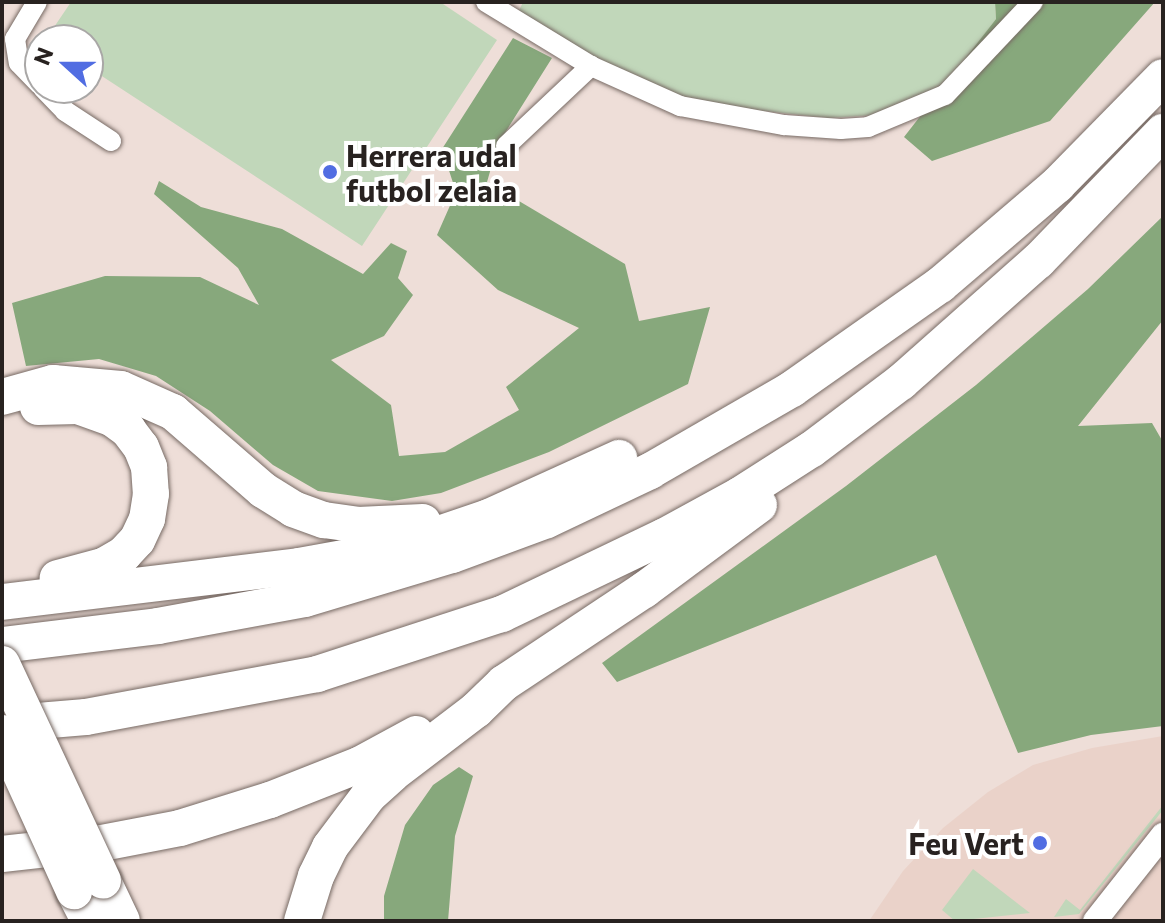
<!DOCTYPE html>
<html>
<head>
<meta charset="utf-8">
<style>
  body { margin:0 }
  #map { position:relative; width:1165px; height:923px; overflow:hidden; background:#eeded8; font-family:Commissioner,sans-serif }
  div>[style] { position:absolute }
  .built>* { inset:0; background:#ead2c9 }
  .green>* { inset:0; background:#c1d7ba }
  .forest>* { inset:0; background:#87a87c }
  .roads { filter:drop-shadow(0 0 2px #776a64) drop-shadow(0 0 2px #776a64) }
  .minor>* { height:20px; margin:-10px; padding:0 10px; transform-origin:10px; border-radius:10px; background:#fff }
  .tertiary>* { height:24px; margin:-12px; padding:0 12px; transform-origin:12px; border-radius:12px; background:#fff }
  .motorway>* { height:36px; margin:-18px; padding:0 18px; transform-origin:18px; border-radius:18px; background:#fff }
  .bridges { filter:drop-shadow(0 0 2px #776a64) drop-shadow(0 0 2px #776a64) }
  .motorway-bridge>* { height:36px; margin:-18px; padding:0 18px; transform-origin:18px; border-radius:18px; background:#fff }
  .dots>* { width:22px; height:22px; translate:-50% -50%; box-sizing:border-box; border:4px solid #fff; border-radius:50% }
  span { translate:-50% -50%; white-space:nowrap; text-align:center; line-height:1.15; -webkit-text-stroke:8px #fff; paint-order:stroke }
  .poi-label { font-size:30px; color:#282220; font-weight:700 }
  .left { translate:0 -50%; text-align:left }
  .right { translate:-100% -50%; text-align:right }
  .frame { position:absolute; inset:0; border:4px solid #282220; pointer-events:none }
  .north { position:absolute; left:24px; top:24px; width:80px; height:80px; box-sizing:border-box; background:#fff; border:2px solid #a9a7a6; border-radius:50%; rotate:291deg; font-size:22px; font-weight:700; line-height:32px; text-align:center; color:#282220 }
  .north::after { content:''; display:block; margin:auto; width:28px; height:36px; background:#516de2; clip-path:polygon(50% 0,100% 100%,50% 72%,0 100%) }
</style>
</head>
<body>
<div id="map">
  <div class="built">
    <i style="clip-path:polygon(1163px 736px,1163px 921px,869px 921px,903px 871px,943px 828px,988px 792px,1033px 765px,1092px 748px)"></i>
  </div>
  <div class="green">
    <i style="clip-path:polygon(71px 2px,440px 2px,497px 40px,362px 246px,88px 67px,88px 40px,46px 39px)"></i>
    <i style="clip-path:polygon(523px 2px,995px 2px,996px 19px,943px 88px,876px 115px,828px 118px,755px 110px,675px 95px,595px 63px,518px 13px)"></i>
    <i style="clip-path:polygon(1163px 805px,1163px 810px,1079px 914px,1054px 917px,1066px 899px,1080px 910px)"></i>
    <i style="clip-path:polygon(973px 869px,1030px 913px,955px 921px,942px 910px)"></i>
  </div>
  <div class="forest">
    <i style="clip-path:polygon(995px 2px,1155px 2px,1050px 121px,932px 161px,904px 137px,996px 19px)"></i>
    <i style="clip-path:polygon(513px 38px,552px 58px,498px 144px,487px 182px,625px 264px,639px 321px,710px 307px,688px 384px,549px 452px,441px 493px,392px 501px,318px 491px,273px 465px,210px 411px,156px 376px,99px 359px,26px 366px,12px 303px,105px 276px,200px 277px,259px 305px,238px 268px,154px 194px,159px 181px,201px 207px,282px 229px,363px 274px,391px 243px,407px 251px,398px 278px,413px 295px,384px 336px,331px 360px,391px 405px,399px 456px,445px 452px,519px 410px,506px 387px,579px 328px,498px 290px,437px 235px,456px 192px,442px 149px)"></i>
    <i style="clip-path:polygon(1163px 216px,1163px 320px,1078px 426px,1152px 423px,1163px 442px,1163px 726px,1091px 735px,1018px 753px,936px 555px,617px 682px,602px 663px,846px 486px,976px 385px,1088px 289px)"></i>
    <i style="clip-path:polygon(459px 767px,473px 776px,455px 836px,448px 921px,384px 921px,384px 896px,405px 825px,433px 785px)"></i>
  </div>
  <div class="roads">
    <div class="minor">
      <i style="left:37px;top:2px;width:43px;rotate:120.7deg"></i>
      <i style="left:15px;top:39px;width:24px;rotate:81deg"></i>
      <i style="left:19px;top:63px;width:30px;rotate:46deg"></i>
      <i style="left:486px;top:2px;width:123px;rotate:31.4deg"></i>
      <i style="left:591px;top:66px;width:98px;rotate:24.2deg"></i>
      <i style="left:680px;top:106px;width:106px;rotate:10.4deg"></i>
      <i style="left:784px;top:125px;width:57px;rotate:4deg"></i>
      <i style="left:841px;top:129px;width:27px;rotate:-4deg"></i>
      <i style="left:868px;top:127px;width:83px;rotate:-22.6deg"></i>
      <i style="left:945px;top:95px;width:128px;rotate:-46.6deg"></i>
      <i style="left:43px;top:88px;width:32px;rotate:46deg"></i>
      <i style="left:65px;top:111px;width:55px;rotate:33.1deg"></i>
      <i style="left:506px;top:146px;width:117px;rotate:-43.3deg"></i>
    </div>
    <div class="tertiary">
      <i style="left:1095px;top:921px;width:110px;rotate:-51.7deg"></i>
    </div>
    <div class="motorway">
      <i style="left:2px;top:397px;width:53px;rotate:-15.4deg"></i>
      <i style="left:53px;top:383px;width:68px;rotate:5deg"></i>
      <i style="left:121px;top:389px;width:57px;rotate:23.9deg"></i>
      <i style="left:173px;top:412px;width:119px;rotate:40.9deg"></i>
      <i style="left:263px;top:490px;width:36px;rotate:32deg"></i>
      <i style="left:293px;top:509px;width:33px;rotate:20deg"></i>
      <i style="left:324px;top:520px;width:34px;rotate:8deg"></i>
      <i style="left:358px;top:525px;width:65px;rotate:-2.6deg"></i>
      <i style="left:38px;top:407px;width:40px;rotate:-1.4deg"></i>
      <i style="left:78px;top:406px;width:37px;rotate:20deg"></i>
      <i style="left:113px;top:419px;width:19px;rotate:36deg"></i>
      <i style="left:128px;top:430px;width:21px;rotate:53deg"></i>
      <i style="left:141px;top:447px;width:22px;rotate:68deg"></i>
      <i style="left:149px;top:467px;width:27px;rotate:86deg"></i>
      <i style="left:151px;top:494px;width:25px;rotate:99deg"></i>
      <i style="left:147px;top:519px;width:23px;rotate:115deg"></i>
      <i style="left:137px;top:540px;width:19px;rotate:133deg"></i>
      <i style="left:124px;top:554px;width:24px;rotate:150deg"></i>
      <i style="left:103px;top:566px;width:47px;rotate:165.1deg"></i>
      <i style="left:2px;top:602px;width:299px;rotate:-6.9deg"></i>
      <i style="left:299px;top:566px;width:62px;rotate:-10.2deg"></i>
      <i style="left:360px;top:555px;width:72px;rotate:-14.4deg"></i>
      <i style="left:430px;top:537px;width:62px;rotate:-18.7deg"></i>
      <i style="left:489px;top:517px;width:143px;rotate:-24.4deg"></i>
      <i style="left:2px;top:645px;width:157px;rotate:-6.9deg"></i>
      <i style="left:158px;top:626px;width:149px;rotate:-10.4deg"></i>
      <i style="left:305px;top:599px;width:153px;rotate:-16.7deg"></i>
      <i style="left:452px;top:555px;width:101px;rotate:-20.2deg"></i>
      <i style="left:547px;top:520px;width:114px;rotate:-25.4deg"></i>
      <i style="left:650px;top:471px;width:164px;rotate:-30deg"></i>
      <i style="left:792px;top:389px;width:181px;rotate:-35.1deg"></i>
      <i style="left:940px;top:285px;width:154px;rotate:-40.5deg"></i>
      <i style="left:1057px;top:185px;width:151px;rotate:-45.5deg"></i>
      <i style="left:2px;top:724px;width:84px;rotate:-4.8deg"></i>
      <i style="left:86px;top:717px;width:235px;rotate:-10.5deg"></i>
      <i style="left:317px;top:674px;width:194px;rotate:-18deg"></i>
      <i style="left:502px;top:614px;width:178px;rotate:-25.6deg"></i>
      <i style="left:663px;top:537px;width:88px;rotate:-28.6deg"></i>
      <i style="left:740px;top:495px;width:85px;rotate:-32.6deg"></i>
      <i style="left:812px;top:449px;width:111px;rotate:-37deg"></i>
      <i style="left:901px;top:382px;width:183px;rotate:-41.5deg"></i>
      <i style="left:1038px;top:261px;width:180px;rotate:-45.9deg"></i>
      <i style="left:2px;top:854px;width:101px;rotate:-6.3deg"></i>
      <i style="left:102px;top:843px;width:79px;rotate:-10.9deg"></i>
      <i style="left:180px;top:828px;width:94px;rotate:-17.3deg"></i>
      <i style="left:270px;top:800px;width:96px;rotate:-21.5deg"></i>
      <i style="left:359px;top:765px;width:65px;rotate:-28.5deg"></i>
      <i style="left:103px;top:881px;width:44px;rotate:64.6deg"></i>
      <i style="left:74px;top:891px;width:34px;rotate:63deg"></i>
      <i style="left:302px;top:921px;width:47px;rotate:-72.7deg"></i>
      <i style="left:316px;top:876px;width:32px;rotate:-64deg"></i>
      <i style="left:330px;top:847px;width:65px;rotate:-53.1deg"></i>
      <i style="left:369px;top:795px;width:31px;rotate:-42deg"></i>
      <i style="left:392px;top:774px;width:106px;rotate:-37.3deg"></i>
      <i style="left:476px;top:710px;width:39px;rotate:-44deg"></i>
      <i style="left:504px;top:683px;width:168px;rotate:-33.6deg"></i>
      <i style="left:644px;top:590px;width:143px;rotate:-36.5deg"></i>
    </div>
  </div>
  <div class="bridges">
    <div class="motorway-bridge">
      <i style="left:2px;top:664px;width:239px;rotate:65deg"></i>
      <i style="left:2px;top:733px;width:174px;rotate:65.5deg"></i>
    </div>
  </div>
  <div class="dots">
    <i style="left:330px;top:172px;background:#516de2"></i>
    <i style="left:1040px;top:843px;background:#516de2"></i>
  </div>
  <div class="poi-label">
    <span class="left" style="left:346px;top:172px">Herrera udal<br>futbol zelaia</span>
    <span class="right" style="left:1024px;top:843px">Feu Vert</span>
  </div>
  <div class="frame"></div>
  <div class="north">N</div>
</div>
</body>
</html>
